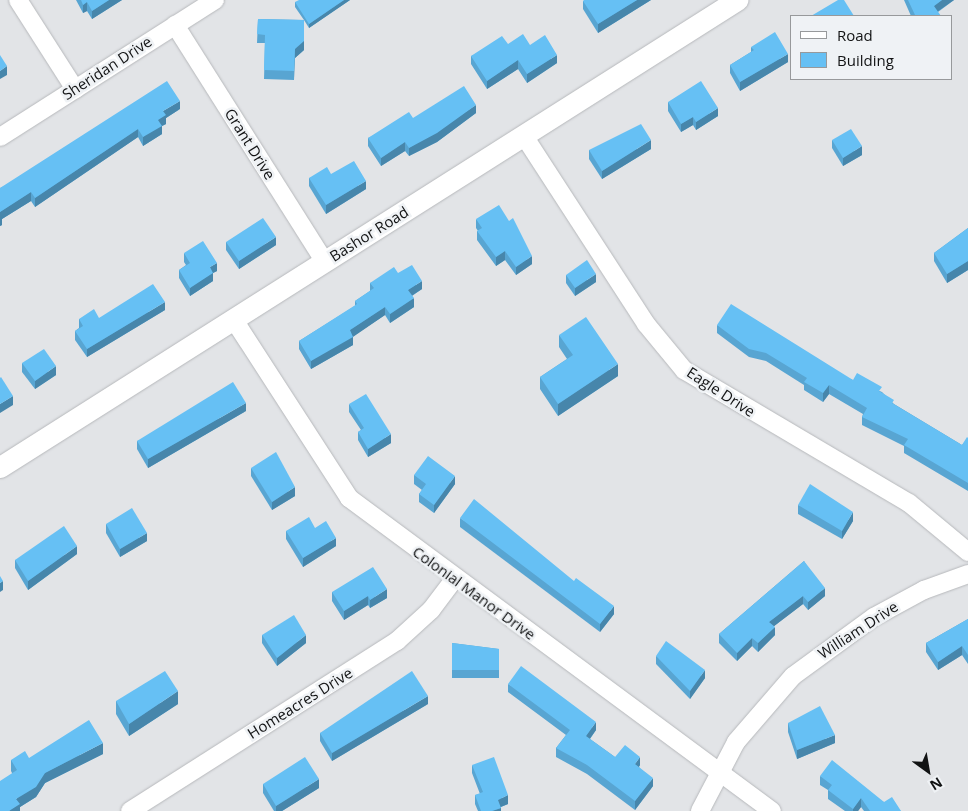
<!DOCTYPE html>
<html>
<head>
<meta charset="utf-8">
<style>
  body { margin:0 }
  #map { position:relative; width:968px; height:811px; overflow:hidden; background:#e2e4e7; font-family:"Open Sans",sans-serif }
  div>[style] { position:absolute }
  .roads { filter:drop-shadow(0 0 1px #b6b8bb) drop-shadow(0 0 1px #b6b8bb) }
  .minor>* { height:18px; margin:-9px; padding:0 9px; transform-origin:9px; border-radius:9px; background:#fff }
  .tertiary>* { height:21px; margin:-10.5px; padding:0 10.5px; transform-origin:10.5px; border-radius:10.5px; background:#fff }
  .wall>* { inset:0; background:#58a5d2 }
  .shaded-wall>* { inset:0; background:#4786ab }
  .building>* { inset:0; background:#66c0f4 }
  span { translate:-50% -50%; white-space:nowrap; text-align:center; line-height:1.15; -webkit-text-stroke:5px #eff2f5; paint-order:stroke }
  .street-label { font-size:15px; color:#121314 }
  .legend { position:absolute; left:790px; top:15px; width:162px; height:65px; box-sizing:border-box; background:#eff2f5; border:1px solid #97999b; margin:0; padding:6px 9px; list-style:none; font-size:15px; color:#121314 }
  .legend li { display:flex; align-items:center; gap:10px; height:25px }
  .legend b { width:25px; border:1px solid #97999b }
  .north { position:absolute; left:903px; top:746px; width:50px; height:50px; -webkit-text-stroke:4px #eff2f5; paint-order:stroke; rotate:148deg; font-size:14px; font-weight:700; line-height:20px; text-align:center; color:#121314 }
  .north::after { content:''; display:block; margin:auto; width:18px; height:22px; background:#121314; clip-path:polygon(50% 0,100% 100%,50% 72%,0 100%) }
</style>
</head>
<body>
<div id="map">
  <div class="roads">
    <div class="minor">
      <i style="left:18px;top:0;width:106px;rotate:57.4deg"></i>
      <i style="left:175px;top:25px;width:280px;rotate:57.7deg"></i>
      <i style="left:524px;top:136px;width:224px;rotate:57deg"></i>
      <i style="left:646px;top:324px;width:60px;rotate:50.4deg"></i>
      <i style="left:684px;top:370px;width:261px;rotate:30.6deg"></i>
      <i style="left:909px;top:503px;width:77px;rotate:39.7deg"></i>
      <i style="left:0;top:137px;width:255px;rotate:-32.5deg"></i>
      <i style="left:234px;top:320px;width:212px;rotate:57.1deg"></i>
      <i style="left:349px;top:498px;width:526px;rotate:36.5deg"></i>
      <i style="left:130px;top:811px;width:317px;rotate:-32.5deg"></i>
      <i style="left:397px;top:641px;width:46px;rotate:-42.4deg"></i>
      <i style="left:431px;top:610px;width:39px;rotate:-53deg"></i>
      <i style="left:700px;top:811px;width:78px;rotate:-62.4deg"></i>
      <i style="left:736px;top:742px;width:87px;rotate:-49.2deg"></i>
      <i style="left:793px;top:676px;width:100px;rotate:-36.1deg"></i>
      <i style="left:874px;top:617px;width:57px;rotate:-28.4deg"></i>
      <i style="left:924px;top:590px;width:47px;rotate:-20deg"></i>
    </div>
    <div class="tertiary">
      <i style="left:0;top:467px;width:873px;rotate:-32.36deg"></i>
    </div>
  </div>
  <div class="wall">
    <i style="clip-path:polygon(76px 0,122px 0,92px 19px,87px 11px,83px 13px)"></i>
    <i style="clip-path:polygon(350px 0,309px 28px,304px 20px,304px 50px,295px 58px,294px 80px,264px 79px,265px 43px,257px 43px,258px 19px,304px 20px,295px 7px,295px 2px)"></i>
    <i style="clip-path:polygon(651px 0,598px 33px,583px 9px,583px 1px)"></i>
    <i style="clip-path:polygon(904px 0,954px 0,938px 12px,911px 16px)"></i>
    <i style="clip-path:polygon(508px 44px,530px 45px,557px 63px,527px 83px,518px 69px,487px 89px,471px 64px,471px 56px)"></i>
    <i style="clip-path:polygon(751px 47px,788px 62px,740px 91px,730px 73px,730px 65px,751px 52px)"></i>
    <i style="clip-path:polygon(668px 102px,718px 116px,696px 130px,693px 125px,681px 132px,668px 111px)"></i>
    <i style="clip-path:polygon(180px 109px,166px 118px,166px 124px,162px 126px,162px 134px,143px 146px,138px 137px,35px 207px,31px 201px,2px 219px,2px 225px,0 226px,0 188px)"></i>
    <i style="clip-path:polygon(476px 113px,437px 142px,409px 156px,405px 151px,381px 166px,368px 146px,368px 138px,413px 118px)"></i>
    <i style="clip-path:polygon(832px 140px,862px 155px,843px 166px,832px 148px)"></i>
    <i style="clip-path:polygon(651px 149px,602px 179px,589px 159px,589px 150px)"></i>
    <i style="clip-path:polygon(331px 174px,366px 189px,326px 214px,309px 186px,309px 178px)"></i>
    <i style="clip-path:polygon(476px 219px,532px 264px,516px 275px,505px 260px,496px 266px,477px 240px,477px 231px,478px 231px,476px 228px)"></i>
    <i style="clip-path:polygon(968px 228px,968px 270px,947px 283px,934px 261px,934px 253px)"></i>
    <i style="clip-path:polygon(226px 242px,276px 245px,239px 269px,226px 250px)"></i>
    <i style="clip-path:polygon(184px 253px,217px 271px,213px 273px,213px 281px,190px 296px,179px 278px,179px 270px,186px 265px,184px 262px)"></i>
    <i style="clip-path:polygon(398px 273px,422px 289px,412px 296px,414px 307px,390px 323px,385px 315px,353px 336px,353px 345px,311px 369px,299px 349px,299px 341px,355px 306px,355px 301px,370px 291px,370px 283px)"></i>
    <i style="clip-path:polygon(566px 275px,596px 282px,575px 296px,566px 283px)"></i>
    <i style="clip-path:polygon(165px 310px,87px 357px,75px 340px,75px 331px,79px 328px,79px 319px,99px 318px)"></i>
    <i style="clip-path:polygon(717px 325px,853px 380px,882px 392px,894px 404px,962px 445px,968px 438px,968px 491px,904px 453px,904px 446px,862px 425px,862px 417px,863px 414px,829px 394px,823px 402px,804px 390px,804px 385px,766px 361px,749px 357px,717px 333px)"></i>
    <i style="clip-path:polygon(559px 335px,618px 376px,558px 416px,540px 389px,540px 377px,567px 359px,559px 347px)"></i>
    <i style="clip-path:polygon(22px 363px,56px 375px,35px 389px,22px 372px)"></i>
    <i style="clip-path:polygon(349px 404px,391px 443px,368px 457px,358px 440px,358px 432px,361px 430px,349px 412px)"></i>
    <i style="clip-path:polygon(246px 411px,148px 468px,137px 449px,137px 441px)"></i>
    <i style="clip-path:polygon(251px 468px,295px 496px,272px 510px,251px 476px)"></i>
    <i style="clip-path:polygon(414px 475px,455px 484px,434px 513px,419px 502px,419px 494px,422px 490px,414px 484px)"></i>
    <i style="clip-path:polygon(798px 505px,853px 521px,842px 539px,798px 514px)"></i>
    <i style="clip-path:polygon(460px 518px,614px 614px,600px 632px,460px 527px)"></i>
    <i style="clip-path:polygon(106px 524px,147px 541px,120px 557px,106px 533px)"></i>
    <i style="clip-path:polygon(315px 528px,336px 546px,303px 567px,286px 539px,286px 531px)"></i>
    <i style="clip-path:polygon(77px 554px,28px 590px,15px 568px,15px 560px)"></i>
    <i style="clip-path:polygon(804px 561px,825px 596px,808px 610px,803px 604px,774px 626px,775px 635px,758px 652px,752px 646px,737px 661px,719px 643px,719px 634px)"></i>
    <i style="clip-path:polygon(332px 592px,387px 598px,370px 608px,368px 605px,344px 620px,332px 601px)"></i>
    <i style="clip-path:polygon(968px 619px,968px 664px,962px 655px,938px 670px,926px 652px,926px 643px)"></i>
    <i style="clip-path:polygon(262px 635px,306px 643px,277px 666px,262px 643px)"></i>
    <i style="clip-path:polygon(452px 643px,499px 649px,499px 678px,452px 678px)"></i>
    <i style="clip-path:polygon(656px 656px,705px 678px,690px 699px,656px 664px)"></i>
    <i style="clip-path:polygon(508px 684px,596px 730px,590px 739px,615px 757px,640px 765px,639px 767px,653px 786px,635px 810px,587px 774px,556px 757px,556px 748px,566px 735px,508px 692px)"></i>
    <i style="clip-path:polygon(116px 701px,178px 704px,129px 736px,116px 714px)"></i>
    <i style="clip-path:polygon(428px 704px,332px 761px,320px 741px,320px 733px)"></i>
    <i style="clip-path:polygon(788px 723px,835px 743px,797px 759px,788px 732px)"></i>
    <i style="clip-path:polygon(103px 754px,45px 783px,36px 797px,20px 807px,20px 811px,12px 773px,11px 771px,11px 760px,29px 758px)"></i>
    <i style="clip-path:polygon(472px 765px,508px 804px,501px 807px,501px 811px,478px 811px,475px 804px,475px 795px,480px 794px,472px 773px)"></i>
    <i style="clip-path:polygon(820px 776px,884px 802px,901px 811px,864px 811px,861px 807px,858px 811px,845px 811px,828px 799px,828px 790px,820px 785px)"></i>
    <i style="clip-path:polygon(263px 784px,319px 788px,282px 811px,274px 811px,263px 793px)"></i>
  </div>
  <div class="shaded-wall">
    <i style="clip-path:polygon(109px 0,122px 0,92px 19px,92px 11px)"></i>
    <i style="clip-path:polygon(344px 0,350px 0,309px 28px,309px 24px)"></i>
    <i style="clip-path:polygon(637px 0,651px 0,598px 33px,598px 24px)"></i>
    <i style="clip-path:polygon(942px 0,954px 0,934px 14px,934px 6px)"></i>
    <i style="clip-path:polygon(87px 2px,87px 11px,83px 13px,83px 5px)"></i>
    <i style="clip-path:polygon(304px 20px,304px 50px,295px 58px,294px 80px,295px 49px)"></i>
    <i style="clip-path:polygon(788px 54px,788px 62px,740px 91px,740px 82px)"></i>
    <i style="clip-path:polygon(557px 55px,557px 63px,527px 83px,527px 74px)"></i>
    <i style="clip-path:polygon(518px 60px,518px 69px,487px 89px,487px 81px)"></i>
    <i style="clip-path:polygon(7px 66px,7px 75px,0 79px,0 71px)"></i>
    <i style="clip-path:polygon(180px 101px,180px 109px,166px 118px,166px 124px,162px 126px,162px 134px,143px 146px,143px 137px,158px 120px,163px 111px)"></i>
    <i style="clip-path:polygon(476px 105px,476px 113px,437px 142px,409px 156px,409px 148px)"></i>
    <i style="clip-path:polygon(718px 108px,718px 116px,696px 130px,696px 122px)"></i>
    <i style="clip-path:polygon(693px 117px,693px 125px,681px 132px,681px 124px)"></i>
    <i style="clip-path:polygon(138px 129px,138px 137px,35px 207px,35px 198px)"></i>
    <i style="clip-path:polygon(651px 140px,651px 149px,602px 179px,602px 171px)"></i>
    <i style="clip-path:polygon(405px 142px,405px 151px,381px 166px,381px 158px)"></i>
    <i style="clip-path:polygon(862px 146px,862px 155px,843px 166px,843px 158px)"></i>
    <i style="clip-path:polygon(366px 181px,366px 189px,326px 214px,326px 205px)"></i>
    <i style="clip-path:polygon(31px 192px,31px 201px,2px 219px,2px 225px,0 226px,0 212px)"></i>
    <i style="clip-path:polygon(276px 237px,276px 245px,239px 269px,239px 261px)"></i>
    <i style="clip-path:polygon(505px 251px,505px 260px,496px 266px,496px 257px)"></i>
    <i style="clip-path:polygon(532px 256px,532px 264px,516px 275px,516px 267px)"></i>
    <i style="clip-path:polygon(968px 261px,968px 270px,947px 283px,947px 274px)"></i>
    <i style="clip-path:polygon(217px 263px,217px 271px,213px 273px,213px 281px,190px 296px,190px 288px,210px 267px)"></i>
    <i style="clip-path:polygon(596px 274px,596px 282px,575px 296px,575px 288px)"></i>
    <i style="clip-path:polygon(422px 281px,422px 289px,408px 298px,408px 290px)"></i>
    <i style="clip-path:polygon(414px 298px,414px 307px,390px 323px,390px 314px)"></i>
    <i style="clip-path:polygon(165px 302px,165px 310px,87px 357px,87px 349px)"></i>
    <i style="clip-path:polygon(385px 307px,385px 315px,350px 339px,353px 337px,353px 345px,311px 369px,311px 361px,350px 330px)"></i>
    <i style="clip-path:polygon(618px 364px,618px 376px,558px 416px,558px 404px)"></i>
    <i style="clip-path:polygon(56px 366px,56px 375px,35px 389px,35px 381px)"></i>
    <i style="clip-path:polygon(829px 385px,829px 394px,823px 402px,823px 393px)"></i>
    <i style="clip-path:polygon(13px 396px,13px 405px,0 413px,0 404px)"></i>
    <i style="clip-path:polygon(246px 403px,246px 411px,148px 468px,148px 459px)"></i>
    <i style="clip-path:polygon(391px 434px,391px 443px,368px 457px,368px 449px)"></i>
    <i style="clip-path:polygon(455px 476px,455px 484px,434px 513px,434px 505px)"></i>
    <i style="clip-path:polygon(295px 487px,295px 496px,272px 510px,272px 502px)"></i>
    <i style="clip-path:polygon(853px 512px,853px 521px,842px 539px,842px 531px)"></i>
    <i style="clip-path:polygon(147px 533px,147px 541px,120px 557px,120px 549px)"></i>
    <i style="clip-path:polygon(336px 538px,336px 546px,303px 567px,303px 558px)"></i>
    <i style="clip-path:polygon(77px 546px,77px 554px,28px 590px,28px 581px)"></i>
    <i style="clip-path:polygon(3px 581px,3px 590px,0 592px,0 583px)"></i>
    <i style="clip-path:polygon(825px 588px,825px 596px,808px 610px,808px 602px)"></i>
    <i style="clip-path:polygon(387px 589px,387px 598px,370px 608px,370px 600px)"></i>
    <i style="clip-path:polygon(368px 596px,368px 605px,344px 620px,344px 611px)"></i>
    <i style="clip-path:polygon(803px 596px,803px 604px,769px 630px,769px 622px)"></i>
    <i style="clip-path:polygon(614px 606px,614px 614px,600px 632px,600px 624px)"></i>
    <i style="clip-path:polygon(775px 627px,775px 635px,758px 652px,758px 643px)"></i>
    <i style="clip-path:polygon(306px 635px,306px 643px,277px 666px,277px 658px)"></i>
    <i style="clip-path:polygon(752px 638px,752px 646px,737px 661px,737px 653px)"></i>
    <i style="clip-path:polygon(962px 646px,962px 655px,938px 670px,938px 662px)"></i>
    <i style="clip-path:polygon(705px 670px,705px 678px,690px 699px,690px 691px)"></i>
    <i style="clip-path:polygon(178px 691px,178px 704px,129px 736px,129px 724px)"></i>
    <i style="clip-path:polygon(428px 696px,428px 704px,332px 761px,332px 753px)"></i>
    <i style="clip-path:polygon(596px 722px,596px 730px,586px 744px,586px 736px)"></i>
    <i style="clip-path:polygon(835px 735px,835px 743px,797px 759px,797px 750px)"></i>
    <i style="clip-path:polygon(103px 743px,103px 754px,45px 783px,36px 797px,20px 807px,20px 811px,9px 811px,16px 799px,45px 773px)"></i>
    <i style="clip-path:polygon(640px 757px,640px 765px,635px 772px,635px 764px)"></i>
    <i style="clip-path:polygon(653px 778px,653px 786px,635px 810px,635px 801px)"></i>
    <i style="clip-path:polygon(319px 779px,319px 788px,282px 811px,276px 811px,276px 806px)"></i>
    <i style="clip-path:polygon(508px 795px,508px 804px,498px 808px,498px 800px)"></i>
    <i style="clip-path:polygon(861px 798px,861px 807px,858px 811px,853px 811px,853px 809px)"></i>
    <i style="clip-path:polygon(501px 808px,501px 811px,492px 811px)"></i>
  </div>
  <div class="building">
    <i style="clip-path:polygon(81px 0,109px 0,92px 11px,87px 2px,83px 5px)"></i>
    <i style="clip-path:polygon(299px 0,344px 0,309px 24px,295px 2px)"></i>
    <i style="clip-path:polygon(584px 0,637px 0,598px 24px,583px 1px)"></i>
    <i style="clip-path:polygon(838px 0,844px 0,854px 16px,811px 16px)"></i>
    <i style="clip-path:polygon(908px 0,942px 0,934px 6px,941px 16px,912px 16px,915px 15px)"></i>
    <i style="clip-path:polygon(258px 19px,304px 20px,304px 41px,295px 49px,294px 71px,264px 70px,265px 35px,257px 34px)"></i>
    <i style="clip-path:polygon(775px 32px,788px 54px,740px 82px,730px 65px,754px 50px,751px 47px)"></i>
    <i style="clip-path:polygon(523px 34px,530px 45px,545px 35px,557px 55px,527px 74px,518px 60px,487px 81px,471px 56px,502px 36px,508px 44px)"></i>
    <i style="clip-path:polygon(0 55px,7px 66px,0 71px)"></i>
    <i style="clip-path:polygon(167px 81px,180px 101px,163px 111px,166px 115px,158px 120px,162px 126px,143px 137px,138px 129px,35px 198px,31px 192px,0 212px,0 188px)"></i>
    <i style="clip-path:polygon(701px 81px,718px 108px,696px 122px,693px 117px,681px 124px,668px 102px)"></i>
    <i style="clip-path:polygon(464px 86px,476px 105px,437px 133px,409px 148px,405px 142px,381px 158px,368px 138px,409px 112px,413px 118px)"></i>
    <i style="clip-path:polygon(641px 124px,651px 140px,602px 171px,589px 150px)"></i>
    <i style="clip-path:polygon(851px 129px,862px 146px,843px 158px,832px 140px)"></i>
    <i style="clip-path:polygon(354px 161px,366px 181px,326px 205px,309px 178px,327px 167px,331px 174px)"></i>
    <i style="clip-path:polygon(499px 205px,509px 221px,513px 218px,532px 256px,516px 267px,505px 251px,496px 257px,477px 231px,482px 228px,476px 219px)"></i>
    <i style="clip-path:polygon(263px 218px,276px 237px,239px 261px,226px 242px)"></i>
    <i style="clip-path:polygon(968px 228px,968px 261px,947px 274px,934px 253px)"></i>
    <i style="clip-path:polygon(203px 241px,217px 263px,210px 267px,213px 273px,190px 288px,179px 270px,190px 263px,184px 253px)"></i>
    <i style="clip-path:polygon(587px 260px,596px 274px,575px 288px,566px 275px)"></i>
    <i style="clip-path:polygon(412px 265px,422px 281px,408px 290px,414px 298px,390px 314px,385px 307px,350px 330px,353px 337px,311px 361px,299px 341px,357px 304px,355px 301px,374px 288px,370px 283px,394px 267px,398px 273px)"></i>
    <i style="clip-path:polygon(153px 284px,165px 302px,87px 349px,75px 331px,83px 326px,79px 319px,94px 309px,99px 318px)"></i>
    <i style="clip-path:polygon(731px 304px,853px 380px,857px 373px,882px 387px,879px 391px,894px 400px,892px 403px,962px 445px,967px 437px,968px 438px,968px 483px,904px 445px,908px 439px,862px 417px,867px 408px,829px 385px,823px 393px,804px 382px,807px 378px,766px 353px,749px 349px,717px 325px)"></i>
    <i style="clip-path:polygon(586px 317px,618px 364px,558px 404px,540px 377px,573px 355px,559px 335px)"></i>
    <i style="clip-path:polygon(44px 349px,56px 366px,35px 381px,22px 363px)"></i>
    <i style="clip-path:polygon(1px 377px,13px 396px,0 404px,0 378px)"></i>
    <i style="clip-path:polygon(233px 382px,246px 403px,148px 459px,137px 441px)"></i>
    <i style="clip-path:polygon(366px 394px,391px 434px,368px 449px,358px 432px,364px 428px,349px 404px)"></i>
    <i style="clip-path:polygon(276px 452px,295px 487px,272px 502px,251px 468px)"></i>
    <i style="clip-path:polygon(428px 456px,455px 476px,434px 505px,419px 494px,426px 484px,414px 475px)"></i>
    <i style="clip-path:polygon(810px 484px,853px 512px,842px 531px,798px 505px)"></i>
    <i style="clip-path:polygon(474px 499px,574px 581px,576px 578px,614px 606px,600px 624px,460px 518px)"></i>
    <i style="clip-path:polygon(132px 508px,147px 533px,120px 549px,106px 524px)"></i>
    <i style="clip-path:polygon(309px 517px,315px 528px,326px 521px,336px 538px,303px 558px,286px 531px)"></i>
    <i style="clip-path:polygon(64px 526px,77px 546px,28px 581px,15px 560px)"></i>
    <i style="clip-path:polygon(804px 561px,825px 588px,808px 602px,803px 596px,769px 622px,775px 627px,758px 643px,752px 638px,737px 653px,719px 634px)"></i>
    <i style="clip-path:polygon(373px 567px,387px 589px,370px 600px,368px 596px,344px 611px,332px 592px)"></i>
    <i style="clip-path:polygon(0 576px,3px 581px,0 583px)"></i>
    <i style="clip-path:polygon(294px 615px,306px 635px,277px 658px,262px 635px)"></i>
    <i style="clip-path:polygon(968px 619px,968px 655px,962px 646px,938px 662px,926px 643px)"></i>
    <i style="clip-path:polygon(666px 641px,705px 670px,690px 691px,656px 656px)"></i>
    <i style="clip-path:polygon(452px 643px,499px 649px,499px 670px,452px 670px)"></i>
    <i style="clip-path:polygon(521px 666px,596px 722px,586px 736px,615px 757px,625px 745px,640px 757px,635px 764px,653px 778px,635px 801px,587px 765px,556px 748px,570px 730px,508px 684px)"></i>
    <i style="clip-path:polygon(165px 671px,178px 691px,129px 724px,116px 701px)"></i>
    <i style="clip-path:polygon(412px 671px,428px 696px,332px 753px,320px 733px)"></i>
    <i style="clip-path:polygon(820px 706px,835px 735px,797px 750px,788px 723px)"></i>
    <i style="clip-path:polygon(89px 720px,103px 743px,45px 773px,36px 787px,16px 799px,20px 804px,9px 811px,0 811px,0 781px,17px 770px,11px 760px,25px 751px,29px 758px)"></i>
    <i style="clip-path:polygon(305px 757px,319px 779px,276px 806px,263px 784px)"></i>
    <i style="clip-path:polygon(494px 757px,508px 795px,498px 800px,501px 808px,492px 811px,481px 811px,475px 795px,483px 792px,472px 765px)"></i>
    <i style="clip-path:polygon(832px 760px,884px 802px,892px 797px,901px 811px,870px 811px,861px 798px,853px 809px,828px 790px,832px 785px,820px 776px)"></i>
  </div>
  <div class="street-label">
    <span style="left:107px;top:68px;rotate:-33deg">Sheridan Drive</span>
    <span style="left:250px;top:144px;rotate:58deg">Grant Drive</span>
    <span style="left:369px;top:234px;rotate:-32deg">Bashor Road</span>
    <span style="left:721px;top:392px;rotate:33deg">Eagle Drive</span>
    <span style="left:474px;top:593px;rotate:36deg">Colonial Manor Drive</span>
    <span style="left:858px;top:630px;rotate:-33deg">William Drive</span>
    <span style="left:300px;top:703px;rotate:-32deg">Homeacres Drive</span>
  </div>
  <ul class="legend">
  <li><b style="height:6px;background:#fff"></b>Road</li>
  <li><b style="height:14px;background:#66c0f4"></b>Building</li>
  </ul>
  <div class="north">N</div>
</div>
</body>
</html>
